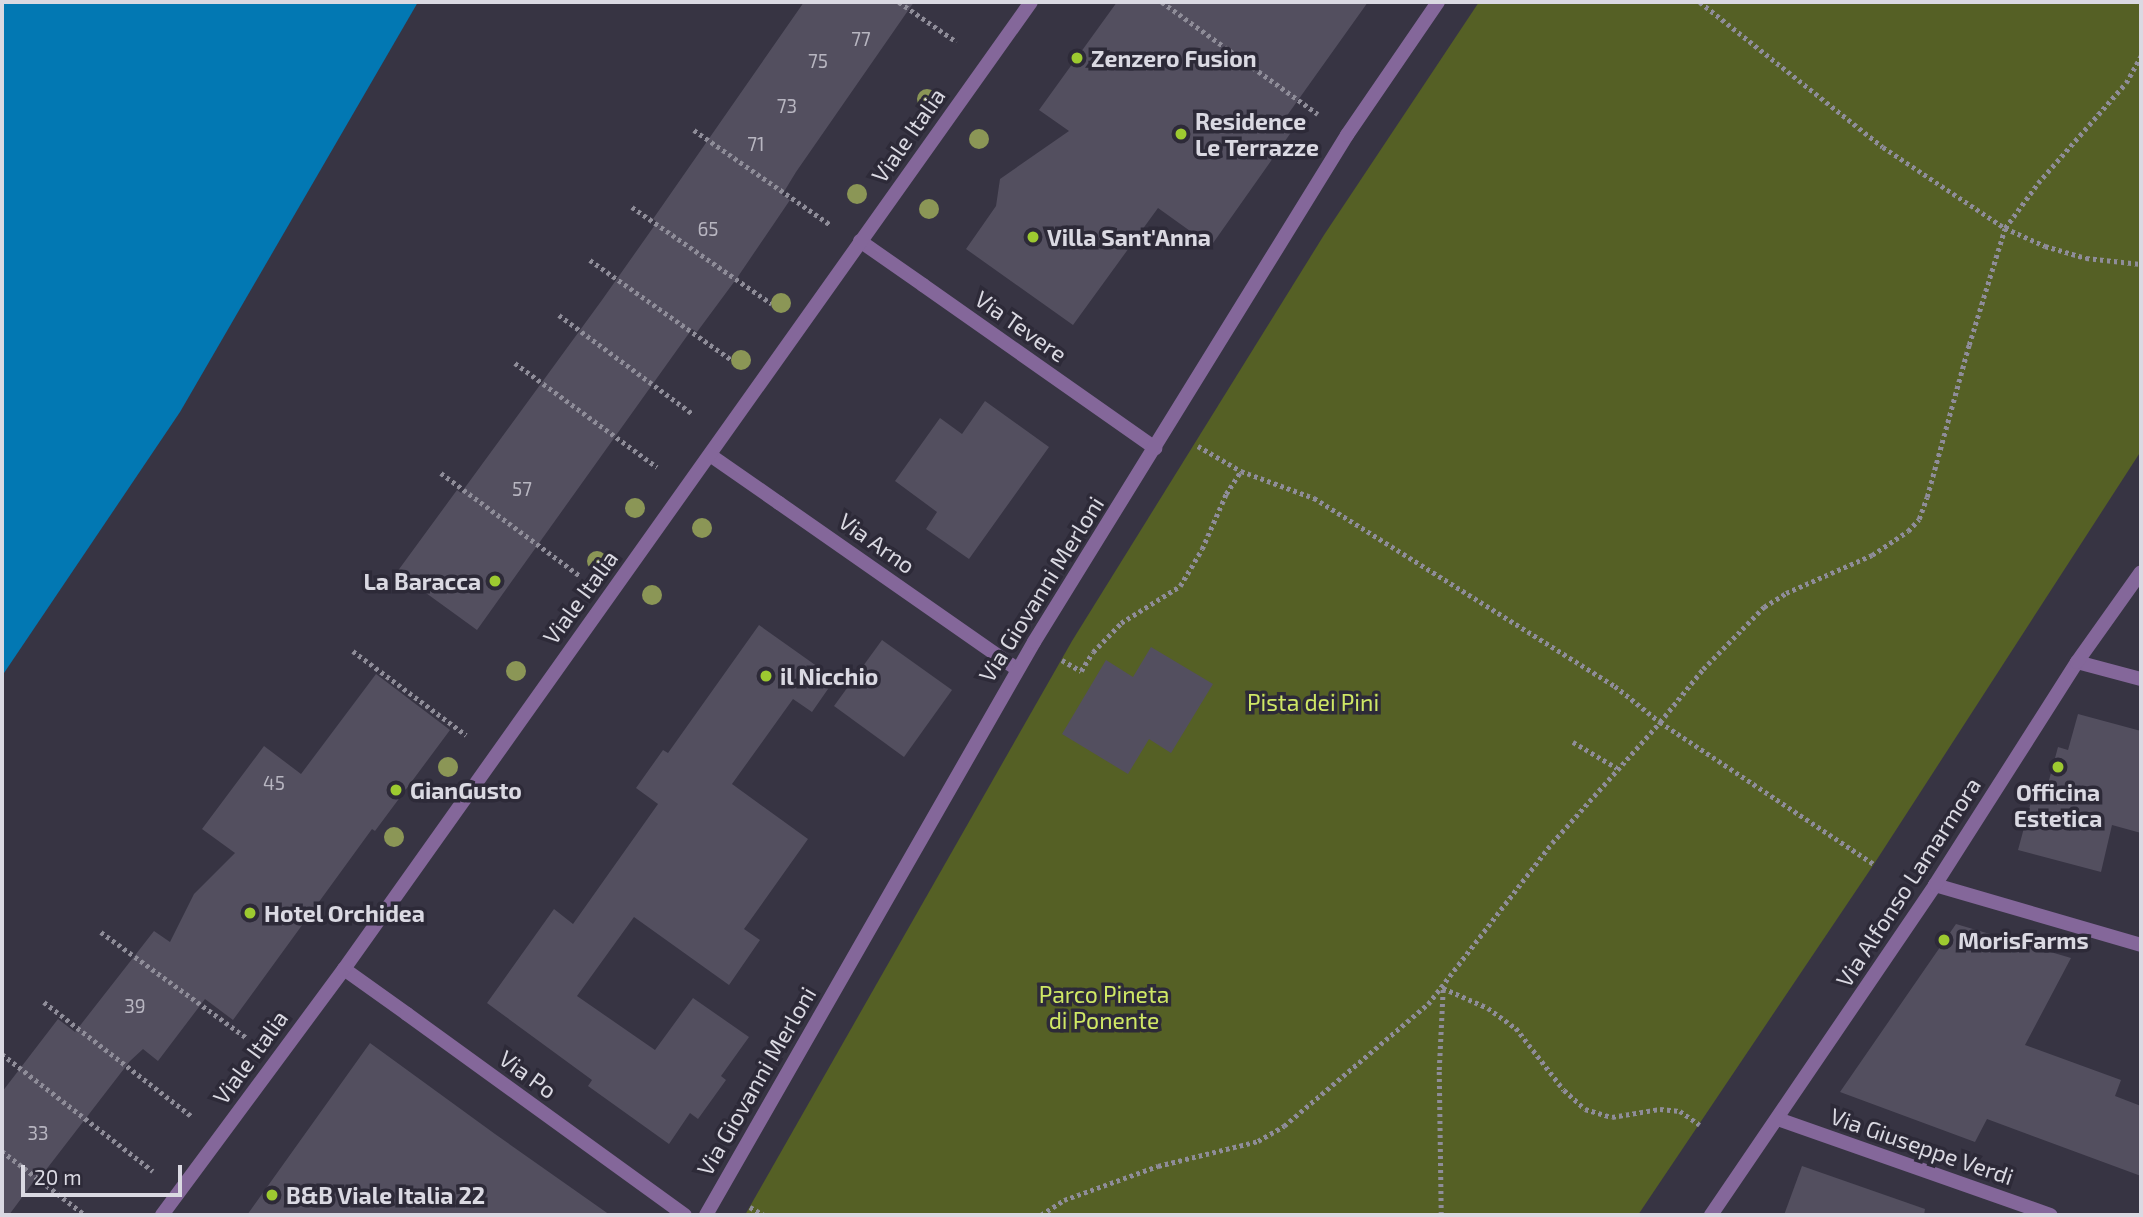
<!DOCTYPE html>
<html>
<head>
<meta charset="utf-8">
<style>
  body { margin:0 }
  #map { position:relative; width:2143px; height:1217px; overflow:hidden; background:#373443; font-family:"Exo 2",sans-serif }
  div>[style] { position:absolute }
  .green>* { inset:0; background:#556025 }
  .water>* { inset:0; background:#0278b3 }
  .building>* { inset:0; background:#534f5f }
  .path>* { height:4.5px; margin-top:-2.25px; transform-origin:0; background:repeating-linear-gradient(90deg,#8f8d99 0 3.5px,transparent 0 7px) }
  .pedestrian>* { height:14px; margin:-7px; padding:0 7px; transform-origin:7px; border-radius:7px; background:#84679a }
  .minor>* { height:14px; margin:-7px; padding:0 7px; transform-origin:7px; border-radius:7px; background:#84679a }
  .trees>* { width:20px; height:20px; margin:-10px; border-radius:50%; background:#8b9656 }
  .dots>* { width:19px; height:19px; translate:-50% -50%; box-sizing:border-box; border:4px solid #2d2a38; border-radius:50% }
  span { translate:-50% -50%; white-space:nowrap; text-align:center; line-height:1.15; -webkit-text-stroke:7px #2d2a38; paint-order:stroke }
  .number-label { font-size:19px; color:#b8b6c1 }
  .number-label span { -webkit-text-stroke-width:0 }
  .poi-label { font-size:23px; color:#dad9e2; font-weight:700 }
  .left { translate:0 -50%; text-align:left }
  .right { translate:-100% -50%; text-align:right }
  .street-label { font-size:23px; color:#dad9e2 }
  .park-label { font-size:23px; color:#cfe765 }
  .frame { position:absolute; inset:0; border:4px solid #dad9e2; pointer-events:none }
  .scale { position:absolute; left:21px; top:1165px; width:161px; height:32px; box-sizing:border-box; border:4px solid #dad9e2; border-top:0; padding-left:9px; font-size:21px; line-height:24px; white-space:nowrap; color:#dad9e2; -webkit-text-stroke:5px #2d2a38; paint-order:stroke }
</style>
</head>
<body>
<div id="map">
  <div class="green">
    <i style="clip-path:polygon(1479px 2px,2141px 2px,2141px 451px,1874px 864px,1638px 1215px,745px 1215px,1072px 641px,1324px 235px)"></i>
  </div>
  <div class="water">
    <i style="clip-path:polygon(2px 2px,418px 2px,180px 412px,2px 676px)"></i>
  </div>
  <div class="building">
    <i style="clip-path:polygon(804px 2px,914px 2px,796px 172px,782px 195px,790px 200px,737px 278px,697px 332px,692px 329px,477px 630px,397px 572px,457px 490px,461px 493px,602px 300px,657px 222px,653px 219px)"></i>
    <i style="clip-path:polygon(1117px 2px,1368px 2px,1286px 117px,1297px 124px,1211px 246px,1158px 208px,1073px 325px,966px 249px,996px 206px,1000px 179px,1069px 131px,1039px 110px)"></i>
    <i style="clip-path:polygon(985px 401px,1049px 447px,969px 559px,926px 529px,937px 512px,895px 481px,940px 418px,962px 434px)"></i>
    <i style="clip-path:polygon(759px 625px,835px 679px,812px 712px,793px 699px,732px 784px,808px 839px,744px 929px,760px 940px,729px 985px,634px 917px,577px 996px,655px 1050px,693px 998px,749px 1037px,721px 1076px,726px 1080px,698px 1119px,690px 1113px,669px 1144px,588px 1086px,592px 1080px,487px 1003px,554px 909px,573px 924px,658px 804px,636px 788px,663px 750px,668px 753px)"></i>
    <i style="clip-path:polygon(882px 640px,952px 690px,904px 757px,834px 706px)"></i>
    <i style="clip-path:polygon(1151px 647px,1213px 684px,1171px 753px,1149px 739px,1128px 774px,1062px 734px,1106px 660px,1133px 677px)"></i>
    <i style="clip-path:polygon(376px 674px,450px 730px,375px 831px,372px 829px,233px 1020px,205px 999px,158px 1061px,143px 1049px,130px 1061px,42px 1175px,40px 1173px,9px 1215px,2px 1215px,2px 1092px,58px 1019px,75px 1032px,154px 931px,170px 942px,194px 894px,235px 853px,202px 829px,264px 746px,301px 774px)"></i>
    <i style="clip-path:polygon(2078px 714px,2141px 731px,2141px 833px,2112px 825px,2101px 872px,2018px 850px,2037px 780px,2048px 784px,2058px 747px,2068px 750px)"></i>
    <i style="clip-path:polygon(1956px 924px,2071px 958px,2025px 1045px,2121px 1080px,2115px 1096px,2141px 1106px,2141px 1176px,1987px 1119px,1975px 1142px,1840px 1092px)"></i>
    <i style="clip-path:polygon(370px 1043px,495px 1134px,610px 1215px,247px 1215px)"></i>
    <i style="clip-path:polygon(1802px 1166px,1925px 1209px,1924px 1215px,1784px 1215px)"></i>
  </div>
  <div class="path">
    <i style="left:899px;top:2px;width:70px;rotate:34.6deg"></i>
    <i style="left:1144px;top:2px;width:2px"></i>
    <i style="left:1162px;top:2px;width:192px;rotate:35.7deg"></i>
    <i style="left:1700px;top:2px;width:233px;rotate:38.4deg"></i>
    <i style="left:1883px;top:147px;width:146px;rotate:33.6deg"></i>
    <i style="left:2005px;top:228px;width:44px;rotate:24.2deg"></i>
    <i style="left:2045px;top:246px;width:43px;rotate:16.3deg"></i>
    <i style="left:2086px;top:258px;width:55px;rotate:6.2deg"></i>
    <i style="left:694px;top:130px;width:165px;rotate:34.8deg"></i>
    <i style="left:632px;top:207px;width:170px;rotate:34.7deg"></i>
    <i style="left:590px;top:260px;width:174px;rotate:35.2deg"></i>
    <i style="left:559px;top:315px;width:167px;rotate:36.5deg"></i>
    <i style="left:515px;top:363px;width:176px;rotate:36.2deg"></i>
    <i style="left:1198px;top:446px;width:50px;rotate:30.2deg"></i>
    <i style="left:1241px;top:471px;width:78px;rotate:20.3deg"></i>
    <i style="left:1314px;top:498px;width:355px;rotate:32deg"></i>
    <i style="left:1615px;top:686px;width:58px;rotate:38.7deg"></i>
    <i style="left:1660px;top:722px;width:257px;rotate:33.6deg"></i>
    <i style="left:441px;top:473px;width:172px;rotate:36.5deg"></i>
    <i style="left:353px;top:651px;width:141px;rotate:36.6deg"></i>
    <i style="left:1062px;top:660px;width:22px;rotate:30deg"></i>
    <i style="left:1081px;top:671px;width:22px;rotate:-58deg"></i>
    <i style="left:1093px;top:652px;width:40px;rotate:-46deg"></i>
    <i style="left:1121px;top:623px;width:70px;rotate:-32.1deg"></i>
    <i style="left:1180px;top:586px;width:43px;rotate:-59.3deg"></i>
    <i style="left:1202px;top:549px;width:60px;rotate:-66.4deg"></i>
    <i style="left:1226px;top:494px;width:27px;rotate:-57deg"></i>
    <i style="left:1573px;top:742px;width:51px;rotate:30.6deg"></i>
    <i style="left:101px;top:932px;width:180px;rotate:36deg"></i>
    <i style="left:1443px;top:988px;width:49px;rotate:24deg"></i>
    <i style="left:1488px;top:1008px;width:34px;rotate:36deg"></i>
    <i style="left:1516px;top:1028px;width:78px;rotate:52.3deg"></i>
    <i style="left:1564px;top:1090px;width:28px;rotate:42deg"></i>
    <i style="left:1585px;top:1109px;width:28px;rotate:17deg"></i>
    <i style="left:1612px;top:1117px;width:49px;rotate:-9.5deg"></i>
    <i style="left:1660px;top:1109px;width:20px;rotate:6deg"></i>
    <i style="left:1680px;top:1111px;width:24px;rotate:35deg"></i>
    <i style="left:44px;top:1002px;width:188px;rotate:37.7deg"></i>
    <i style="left:2px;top:1054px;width:191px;rotate:37.8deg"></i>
    <i style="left:2px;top:1151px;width:105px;rotate:37.6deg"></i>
    <i style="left:750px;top:1207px;width:16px;rotate:30deg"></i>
    <i style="left:1041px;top:1215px;width:27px;rotate:-33deg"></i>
    <i style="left:1064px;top:1200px;width:100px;rotate:-19.9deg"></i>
    <i style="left:1158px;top:1166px;width:103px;rotate:-14deg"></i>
    <i style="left:1258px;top:1141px;width:30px;rotate:-30deg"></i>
    <i style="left:1284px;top:1126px;width:189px;rotate:-40.3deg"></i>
    <i style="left:1428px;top:1004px;width:203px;rotate:-52.4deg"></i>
    <i style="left:1552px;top:843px;width:162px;rotate:-48.2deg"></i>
    <i style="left:1660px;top:722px;width:68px;rotate:-50.9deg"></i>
    <i style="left:1703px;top:669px;width:87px;rotate:-45.5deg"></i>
    <i style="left:1764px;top:607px;width:26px;rotate:-32deg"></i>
    <i style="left:1786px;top:593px;width:94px;rotate:-23.8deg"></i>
    <i style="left:1872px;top:555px;width:43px;rotate:-33.7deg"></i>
    <i style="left:1908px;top:531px;width:16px;rotate:-47deg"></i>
    <i style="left:1919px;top:519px;width:23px;rotate:-70deg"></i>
    <i style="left:1927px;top:497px;width:158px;rotate:-74.6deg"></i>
    <i style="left:1969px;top:345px;width:122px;rotate:-72.9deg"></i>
    <i style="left:2005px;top:228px;width:56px;rotate:-53.7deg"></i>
    <i style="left:2038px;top:183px;width:133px;rotate:-48.7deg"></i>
    <i style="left:2126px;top:83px;width:31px;rotate:-61deg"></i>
    <i style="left:1441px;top:1215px;width:145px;rotate:-90.8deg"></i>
    <i style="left:1439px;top:1070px;width:81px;rotate:-87.2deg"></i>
  </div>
  <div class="pedestrian">
    <i style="left:860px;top:241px;width:77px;rotate:34.9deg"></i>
    <i style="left:710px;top:455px;width:84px;rotate:34.8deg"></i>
    <i style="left:344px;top:969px;width:77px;rotate:35.5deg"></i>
    <i style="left:162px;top:1215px;width:306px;rotate:-53.5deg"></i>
    <i style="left:344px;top:969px;width:1186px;rotate:-54.61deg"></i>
  </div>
  <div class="minor">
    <i style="left:923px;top:285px;width:284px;rotate:35.1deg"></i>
    <i style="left:779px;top:503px;width:290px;rotate:34.9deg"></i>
    <i style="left:2077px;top:662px;width:66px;rotate:14.9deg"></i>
    <i style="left:1935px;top:885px;width:215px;rotate:16.2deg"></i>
    <i style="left:407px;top:1014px;width:343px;rotate:35.9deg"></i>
    <i style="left:1778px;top:1119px;width:289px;rotate:19.4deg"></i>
    <i style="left:706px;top:1215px;width:660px;rotate:-60.21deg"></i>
    <i style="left:1034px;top:642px;width:596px;rotate:-58.31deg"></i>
    <i style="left:1347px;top:135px;width:161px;rotate:-55.6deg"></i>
    <i style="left:1711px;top:1215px;width:399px;rotate:-55.8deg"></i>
    <i style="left:1935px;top:885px;width:264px;rotate:-57.5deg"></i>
    <i style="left:2077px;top:662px;width:110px;rotate:-54.6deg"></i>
  </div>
  <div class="trees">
    <i style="left:927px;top:99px"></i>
    <i style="left:979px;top:139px"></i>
    <i style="left:857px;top:194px"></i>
    <i style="left:929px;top:209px"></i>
    <i style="left:781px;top:303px"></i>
    <i style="left:741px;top:360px"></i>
    <i style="left:635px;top:508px"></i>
    <i style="left:702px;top:528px"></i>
    <i style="left:597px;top:561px"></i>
    <i style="left:652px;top:595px"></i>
    <i style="left:516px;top:671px"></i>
    <i style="left:448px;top:767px"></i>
    <i style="left:394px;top:837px"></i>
  </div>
  <div class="dots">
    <i style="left:1077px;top:58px;background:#9dca30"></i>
    <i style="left:1181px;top:134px;background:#9dca30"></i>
    <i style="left:1033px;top:237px;background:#9dca30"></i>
    <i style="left:495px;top:581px;background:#9dca30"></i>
    <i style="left:766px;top:676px;background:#9dca30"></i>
    <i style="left:2058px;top:767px;background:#9dca30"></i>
    <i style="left:396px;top:790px;background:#9dca30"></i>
    <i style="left:250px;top:913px;background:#9dca30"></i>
    <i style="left:1944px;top:940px;background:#9dca30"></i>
    <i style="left:272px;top:1195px;background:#9dca30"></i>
  </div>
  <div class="number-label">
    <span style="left:861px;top:39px">77</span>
    <span style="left:818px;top:61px">75</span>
    <span style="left:787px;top:106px">73</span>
    <span style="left:756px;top:144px">71</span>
    <span style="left:708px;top:229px">65</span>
    <span style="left:522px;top:489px">57</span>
    <span style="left:274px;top:783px">45</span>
    <span style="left:135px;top:1006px">39</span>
    <span style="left:38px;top:1133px">33</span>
  </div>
  <div class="poi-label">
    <span class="left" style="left:1091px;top:58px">Zenzero Fusion</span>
    <span class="left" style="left:1195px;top:134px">Residence<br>Le Terrazze</span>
    <span class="left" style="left:1047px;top:237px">Villa Sant'Anna</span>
    <span class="right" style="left:481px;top:581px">La Baracca</span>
    <span class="left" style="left:780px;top:676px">il Nicchio</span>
    <span class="left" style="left:410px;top:790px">GianGusto</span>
    <span style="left:2058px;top:805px">Officina<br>Estetica</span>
    <span class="left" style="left:264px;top:913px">Hotel Orchidea</span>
    <span class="left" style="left:1958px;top:940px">MorisFarms</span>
    <span class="left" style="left:286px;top:1195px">B&amp;B Viale Italia 22</span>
  </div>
  <div class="street-label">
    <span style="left:908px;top:135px;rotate:-55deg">Viale Italia</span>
    <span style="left:1021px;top:326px;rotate:35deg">Via Tevere</span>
    <span style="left:877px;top:543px;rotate:35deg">Via Arno</span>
    <span style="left:1041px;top:589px;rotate:-58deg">Via Giovanni Merloni</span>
    <span style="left:580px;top:597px;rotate:-54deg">Viale Italia</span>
    <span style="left:1908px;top:882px;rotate:-57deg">Via Alfonso Lamarmora</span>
    <span style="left:250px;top:1057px;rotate:-54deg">Viale Italia</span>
    <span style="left:528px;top:1074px;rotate:36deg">Via Po</span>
    <span style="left:756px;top:1081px;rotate:-60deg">Via Giovanni Merloni</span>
    <span style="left:1922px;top:1146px;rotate:19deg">Via Giuseppe Verdi</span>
  </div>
  <div class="park-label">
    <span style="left:1313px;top:702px">Pista dei Pini</span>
    <span style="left:1104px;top:1007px">Parco Pineta<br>di Ponente</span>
  </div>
  <div class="frame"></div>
  <div class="scale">20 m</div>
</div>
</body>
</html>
